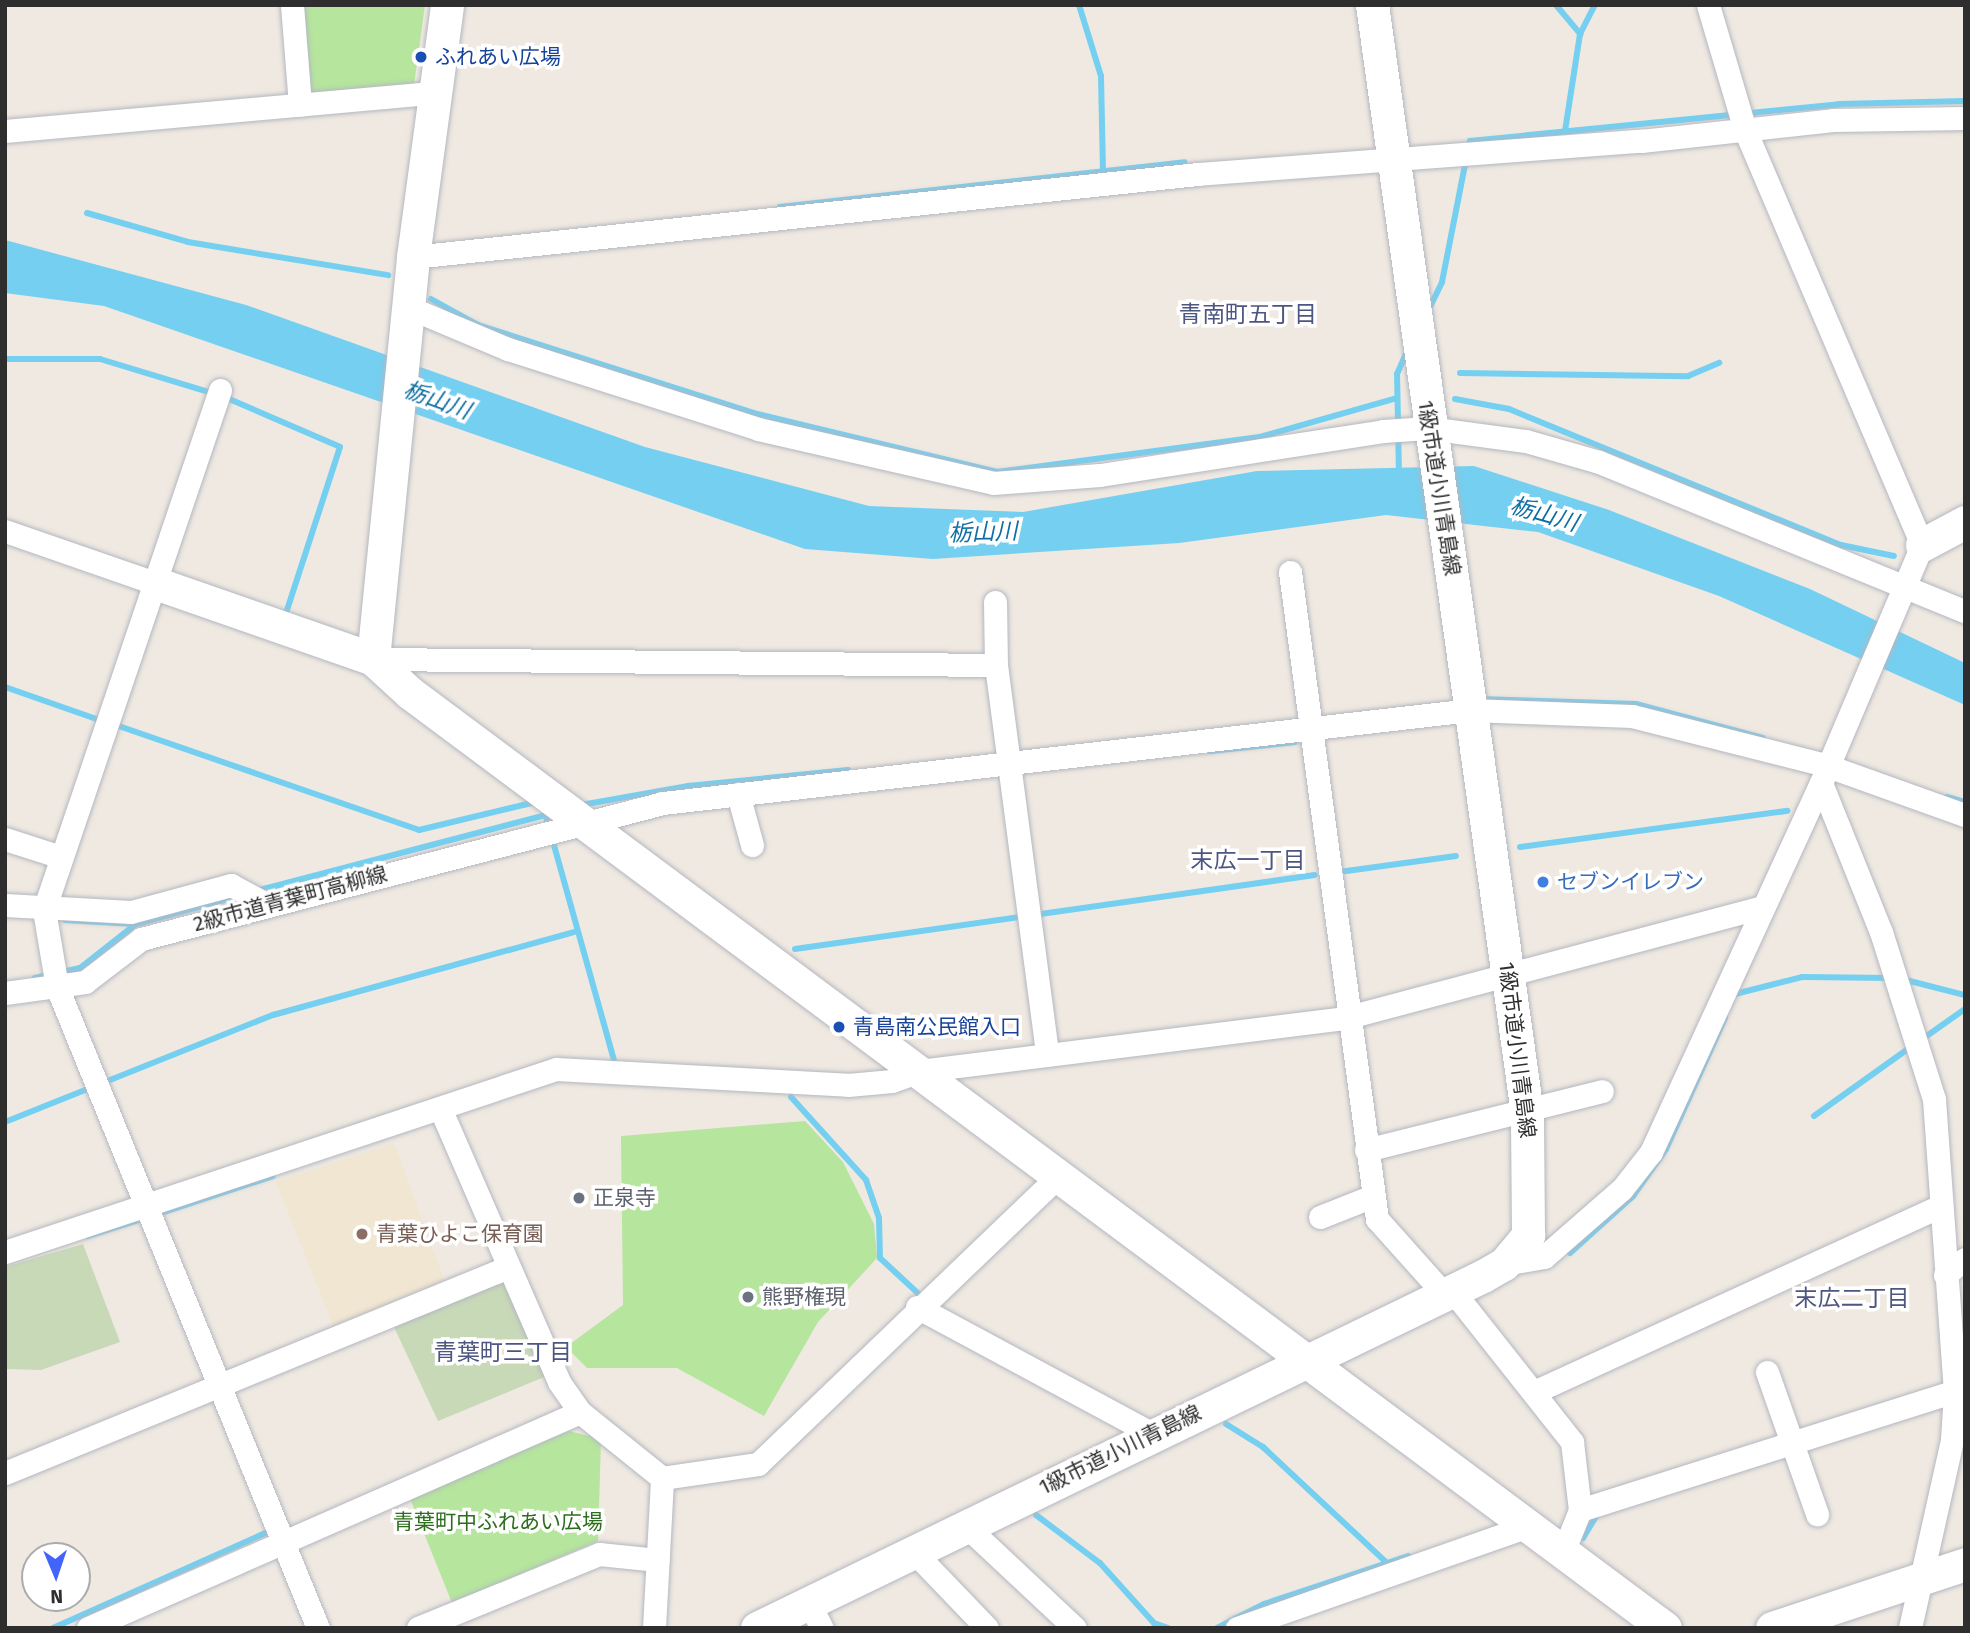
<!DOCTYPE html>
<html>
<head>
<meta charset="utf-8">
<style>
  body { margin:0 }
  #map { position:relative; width:1970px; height:1633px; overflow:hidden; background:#efe9e1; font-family:"Fira Sans","Noto Sans JP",sans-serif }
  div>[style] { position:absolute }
  .education>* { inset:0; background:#f0e6d1 }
  .green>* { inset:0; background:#b6e59e }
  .cemetery>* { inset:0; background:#c8d9b8 }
  .water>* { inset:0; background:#75cff0 }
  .stream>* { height:6px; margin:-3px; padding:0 3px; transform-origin:3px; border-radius:3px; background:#75cff0 }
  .roads { filter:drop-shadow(0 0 2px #b4b7c1) drop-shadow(0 0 2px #b4b7c1) }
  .street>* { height:23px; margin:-11.5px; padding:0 11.5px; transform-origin:11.5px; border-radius:11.5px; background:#fff }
  .secondary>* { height:33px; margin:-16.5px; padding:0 16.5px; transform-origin:16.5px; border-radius:16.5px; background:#fff }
  .dots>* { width:19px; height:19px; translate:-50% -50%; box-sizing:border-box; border:4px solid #fff; border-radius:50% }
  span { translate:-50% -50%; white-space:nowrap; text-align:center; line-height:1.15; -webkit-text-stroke:7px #fff; paint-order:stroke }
  .transit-label { font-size:21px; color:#164399 }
  .left { translate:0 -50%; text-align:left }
  .street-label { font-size:21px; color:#2e2e2e }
  .shop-label { font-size:21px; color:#366cbe }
  .worship-label { font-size:21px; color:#5b616d }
  .education-label { font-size:21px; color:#785e54 }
  .park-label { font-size:21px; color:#2c6e1b }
  .neighbourhood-label { font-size:23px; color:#4d5680 }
  .water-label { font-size:23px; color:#0d6fa3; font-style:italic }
  .frame { position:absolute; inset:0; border:7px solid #2e2e2e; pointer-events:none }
  .north { position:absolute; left:21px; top:1542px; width:70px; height:70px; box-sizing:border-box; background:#fff; border:2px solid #ababab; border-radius:50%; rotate:178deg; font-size:19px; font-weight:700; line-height:28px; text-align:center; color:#2e2e2e }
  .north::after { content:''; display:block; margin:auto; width:24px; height:32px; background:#4264fb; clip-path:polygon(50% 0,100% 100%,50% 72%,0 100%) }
</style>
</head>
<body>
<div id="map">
  <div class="education">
    <i style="clip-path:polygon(394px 1143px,446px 1285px,335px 1330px,276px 1182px)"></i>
  </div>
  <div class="green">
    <i style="clip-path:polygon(296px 5px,425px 5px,414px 85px,302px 95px)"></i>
    <i style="clip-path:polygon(805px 1121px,843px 1162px,874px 1224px,877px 1258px,818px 1322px,764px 1416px,677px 1368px,587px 1368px,566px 1347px,623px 1305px,621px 1136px)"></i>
    <i style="clip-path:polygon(569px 1431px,601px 1439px,598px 1541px,452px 1603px,409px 1496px)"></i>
  </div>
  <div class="cemetery">
    <i style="clip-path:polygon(83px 1244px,120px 1342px,41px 1370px,5px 1369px,5px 1267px)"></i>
    <i style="clip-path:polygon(505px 1281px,549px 1375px,438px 1421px,393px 1325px)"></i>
  </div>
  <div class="water">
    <i style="clip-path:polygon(5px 240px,246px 305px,645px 447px,869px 506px,1023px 512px,1257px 471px,1474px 466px,1609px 510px,1810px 589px,1965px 663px,1965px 705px,1719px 596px,1538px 532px,1386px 515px,1179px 543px,933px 559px,805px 549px,104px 306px,5px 293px)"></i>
  </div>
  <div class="stream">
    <i style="left:1079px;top:5px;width:74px;rotate:72.8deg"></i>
    <i style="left:1101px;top:76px;width:95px;rotate:88.8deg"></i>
    <i style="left:1556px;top:5px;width:38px;rotate:50deg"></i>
    <i style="left:1565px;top:131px;width:98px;rotate:-81.2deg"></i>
    <i style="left:1580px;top:34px;width:33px;rotate:-63deg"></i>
    <i style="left:1468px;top:149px;width:8px;rotate:-76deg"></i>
    <i style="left:1470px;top:141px;width:371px;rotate:-5.7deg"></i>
    <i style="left:1839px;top:104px;width:126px;rotate:-1.4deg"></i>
    <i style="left:780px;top:207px;width:407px;rotate:-6.3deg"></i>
    <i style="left:87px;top:213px;width:105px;rotate:16deg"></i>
    <i style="left:188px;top:242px;width:203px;rotate:9.4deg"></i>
    <i style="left:431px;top:299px;width:54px;rotate:29deg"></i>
    <i style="left:478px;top:325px;width:289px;rotate:17.7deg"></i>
    <i style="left:753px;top:413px;width:251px;rotate:13.6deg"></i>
    <i style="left:997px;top:472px;width:265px;rotate:-7.6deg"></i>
    <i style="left:1260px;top:437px;width:142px;rotate:-15.9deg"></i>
    <i style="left:1428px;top:311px;width:32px;rotate:-64deg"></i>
    <i style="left:1442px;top:282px;width:124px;rotate:-78.9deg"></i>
    <i style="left:5px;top:359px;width:95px"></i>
    <i style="left:100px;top:359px;width:120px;rotate:16.9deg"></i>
    <i style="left:1460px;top:373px;width:228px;rotate:0.8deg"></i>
    <i style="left:1688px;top:376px;width:34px;rotate:-23deg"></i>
    <i style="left:227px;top:398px;width:123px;rotate:23.4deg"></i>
    <i style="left:340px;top:447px;width:175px;rotate:108deg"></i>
    <i style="left:1455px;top:399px;width:55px;rotate:10.5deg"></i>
    <i style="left:1509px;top:409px;width:359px;rotate:22.3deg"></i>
    <i style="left:1841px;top:545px;width:54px;rotate:11.7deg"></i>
    <i style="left:1399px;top:476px;width:102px;rotate:-91.1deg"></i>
    <i style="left:1397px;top:374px;width:24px;rotate:-66deg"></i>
    <i style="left:5px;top:687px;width:103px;rotate:19.3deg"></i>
    <i style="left:1478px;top:699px;width:158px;rotate:1.8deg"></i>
    <i style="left:1636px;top:704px;width:131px;rotate:15deg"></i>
    <i style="left:113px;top:724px;width:324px;rotate:19.1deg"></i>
    <i style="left:419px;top:830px;width:120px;rotate:-13.5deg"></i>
    <i style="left:1210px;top:751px;width:85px;rotate:-6deg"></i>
    <i style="left:1947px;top:797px;width:19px;rotate:16deg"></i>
    <i style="left:581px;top:805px;width:109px;rotate:-10.1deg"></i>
    <i style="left:688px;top:786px;width:161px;rotate:-5.7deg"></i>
    <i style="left:545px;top:813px;width:256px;rotate:74.4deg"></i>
    <i style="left:1520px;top:847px;width:270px;rotate:-7.7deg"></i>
    <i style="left:1339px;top:872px;width:118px;rotate:-7.8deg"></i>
    <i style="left:256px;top:891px;width:308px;rotate:-14.7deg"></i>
    <i style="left:65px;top:920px;width:71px;rotate:3.2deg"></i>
    <i style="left:136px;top:924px;width:107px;rotate:-15.2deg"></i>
    <i style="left:795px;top:949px;width:525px;rotate:-8.1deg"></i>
    <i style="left:35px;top:978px;width:46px;rotate:-12.5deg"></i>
    <i style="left:80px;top:968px;width:71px;rotate:-38.2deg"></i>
    <i style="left:1902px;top:979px;width:65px;rotate:14.3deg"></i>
    <i style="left:1735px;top:994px;width:69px;rotate:-14.2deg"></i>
    <i style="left:1802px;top:977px;width:90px;rotate:0.6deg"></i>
    <i style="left:1921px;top:1040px;width:54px;rotate:-35.2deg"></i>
    <i style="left:791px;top:1097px;width:112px;rotate:47.9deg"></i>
    <i style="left:866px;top:1180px;width:40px;rotate:71.1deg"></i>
    <i style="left:879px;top:1218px;width:40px;rotate:88.6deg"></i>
    <i style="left:880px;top:1258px;width:59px;rotate:42.9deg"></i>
    <i style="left:1814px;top:1116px;width:120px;rotate:-35.5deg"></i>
    <i style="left:5px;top:1122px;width:289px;rotate:-21.8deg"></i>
    <i style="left:273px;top:1015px;width:312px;rotate:-15.4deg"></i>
    <i style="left:155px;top:1215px;width:124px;rotate:-18.3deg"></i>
    <i style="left:88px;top:1236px;width:60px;rotate:-17.5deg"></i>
    <i style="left:1570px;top:1253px;width:85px;rotate:-42.1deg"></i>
    <i style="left:1633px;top:1196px;width:57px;rotate:-54.9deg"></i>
    <i style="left:1666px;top:1149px;width:144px;rotate:-65.8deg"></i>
    <i style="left:1226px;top:1424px;width:44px;rotate:31.9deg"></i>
    <i style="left:1263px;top:1447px;width:170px;rotate:43.1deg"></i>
    <i style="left:1036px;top:1515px;width:80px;rotate:36.9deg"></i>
    <i style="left:1100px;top:1563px;width:81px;rotate:48deg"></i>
    <i style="left:1154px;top:1623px;width:15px;rotate:20deg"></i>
    <i style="left:1583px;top:1538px;width:27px;rotate:-59deg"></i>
    <i style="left:53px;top:1628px;width:232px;rotate:-24.1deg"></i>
    <i style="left:1217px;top:1628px;width:53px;rotate:-27.1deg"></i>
    <i style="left:1264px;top:1604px;width:152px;rotate:-18.4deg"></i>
  </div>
  <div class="roads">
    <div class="street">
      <i style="left:292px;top:5px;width:100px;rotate:85.4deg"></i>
      <i style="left:5px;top:131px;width:431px;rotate:-5.1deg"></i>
      <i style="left:413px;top:257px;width:788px;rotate:-6.04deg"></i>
      <i style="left:1197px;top:174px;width:445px;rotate:-4.3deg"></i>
      <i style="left:1641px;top:141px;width:193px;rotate:-6.2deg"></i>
      <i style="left:1833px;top:120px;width:132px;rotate:-0.9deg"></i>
      <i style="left:408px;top:307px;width:108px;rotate:22.8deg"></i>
      <i style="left:508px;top:349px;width:262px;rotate:17.7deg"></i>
      <i style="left:758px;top:429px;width:241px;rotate:12.9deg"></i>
      <i style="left:993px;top:483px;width:107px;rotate:-4.3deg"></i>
      <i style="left:1100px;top:475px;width:286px;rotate:-8.8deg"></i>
      <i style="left:1383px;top:431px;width:45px;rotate:-3.8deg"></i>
      <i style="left:1428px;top:428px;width:99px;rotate:7.6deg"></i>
      <i style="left:1526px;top:441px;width:76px;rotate:16deg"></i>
      <i style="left:1599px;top:462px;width:395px;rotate:22.2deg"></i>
      <i style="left:220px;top:390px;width:549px;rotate:108.7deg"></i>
      <i style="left:44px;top:910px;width:78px;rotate:80.4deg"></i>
      <i style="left:57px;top:987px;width:692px;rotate:67.85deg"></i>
      <i style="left:5px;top:531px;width:159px;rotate:19.1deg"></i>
      <i style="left:1290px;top:572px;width:653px;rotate:82.34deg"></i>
      <i style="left:1377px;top:1219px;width:101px;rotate:48.2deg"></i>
      <i style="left:995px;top:602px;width:63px;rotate:89.1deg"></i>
      <i style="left:996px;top:665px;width:393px;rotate:82.5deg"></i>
      <i style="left:373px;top:659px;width:623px;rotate:0.55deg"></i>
      <i style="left:1821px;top:783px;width:161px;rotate:68.1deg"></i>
      <i style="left:1881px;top:932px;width:175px;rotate:72.4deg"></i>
      <i style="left:1934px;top:1099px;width:293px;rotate:85.9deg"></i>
      <i style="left:1955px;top:1391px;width:49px;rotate:93.5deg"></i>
      <i style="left:1952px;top:1440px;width:193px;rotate:102.6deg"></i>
      <i style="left:738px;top:794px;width:53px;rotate:74.6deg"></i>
      <i style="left:5px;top:839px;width:56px;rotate:17.8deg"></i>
      <i style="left:5px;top:905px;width:126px;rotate:3.2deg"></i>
      <i style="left:131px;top:912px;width:104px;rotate:-15.1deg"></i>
      <i style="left:231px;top:885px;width:42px;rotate:28.4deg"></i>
      <i style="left:5px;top:993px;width:81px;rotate:-7.8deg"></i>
      <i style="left:85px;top:982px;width:71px;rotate:-37.5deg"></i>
      <i style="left:141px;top:939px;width:539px;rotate:-14.6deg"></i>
      <i style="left:663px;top:803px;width:812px;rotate:-6.57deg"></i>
      <i style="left:1470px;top:710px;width:162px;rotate:2.1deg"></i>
      <i style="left:1632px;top:716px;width:199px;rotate:14.2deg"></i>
      <i style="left:1825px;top:765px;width:149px;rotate:19.7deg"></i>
      <i style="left:440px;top:1108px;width:299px;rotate:66.5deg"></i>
      <i style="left:559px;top:1382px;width:37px;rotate:55deg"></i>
      <i style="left:580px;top:1412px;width:105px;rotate:38.8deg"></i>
      <i style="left:662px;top:1478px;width:97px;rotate:-8.3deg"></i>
      <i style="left:758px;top:1464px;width:417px;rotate:-43.8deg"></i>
      <i style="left:1366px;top:1150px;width:243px;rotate:-14deg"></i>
      <i style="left:1320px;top:1217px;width:57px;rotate:-21.6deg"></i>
      <i style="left:5px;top:1252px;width:581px;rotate:-18.37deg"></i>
      <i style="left:556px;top:1069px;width:292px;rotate:3.1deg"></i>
      <i style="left:848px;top:1085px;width:44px;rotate:-5.2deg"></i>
      <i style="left:892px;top:1081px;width:29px;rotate:-20deg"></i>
      <i style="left:919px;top:1071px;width:429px;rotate:-7.1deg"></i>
      <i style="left:1345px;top:1018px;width:427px;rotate:-14.9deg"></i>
      <i style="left:1504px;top:1264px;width:41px;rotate:-9.9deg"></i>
      <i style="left:1544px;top:1257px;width:103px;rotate:-41.1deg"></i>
      <i style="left:1622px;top:1189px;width:47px;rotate:-51.9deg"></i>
      <i style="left:1651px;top:1152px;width:406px;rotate:-65.3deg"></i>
      <i style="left:1821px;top:783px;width:259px;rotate:-67deg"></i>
      <i style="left:1922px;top:545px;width:451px;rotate:-113.1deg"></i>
      <i style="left:1745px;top:130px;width:130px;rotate:-106.5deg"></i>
      <i style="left:1945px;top:1275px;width:26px;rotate:-39deg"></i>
      <i style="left:1452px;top:1290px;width:194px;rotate:51.7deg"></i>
      <i style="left:1572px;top:1442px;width:68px;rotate:83.3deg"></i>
      <i style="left:1580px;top:1510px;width:45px;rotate:112deg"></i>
      <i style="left:917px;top:1307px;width:268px;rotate:28.3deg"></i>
      <i style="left:1767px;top:1372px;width:151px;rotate:70.6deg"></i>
      <i style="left:1534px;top:1392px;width:447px;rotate:-24.6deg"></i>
      <i style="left:5px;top:1473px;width:541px;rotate:-22.25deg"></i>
      <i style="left:1580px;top:1510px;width:404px;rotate:-17.6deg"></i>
      <i style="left:966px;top:1526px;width:149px;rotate:43.1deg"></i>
      <i style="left:914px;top:1552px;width:105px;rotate:46.2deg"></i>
      <i style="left:809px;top:1603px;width:28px;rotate:63deg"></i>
      <i style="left:88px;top:1628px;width:537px;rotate:-23.7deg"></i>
      <i style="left:418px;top:1628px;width:196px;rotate:-22.2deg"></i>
      <i style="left:599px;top:1554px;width:59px;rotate:5.8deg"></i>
      <i style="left:654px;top:1628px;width:150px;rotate:-86.9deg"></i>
      <i style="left:1237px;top:1628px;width:308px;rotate:-19.3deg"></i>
    </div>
    <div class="secondary">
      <i style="left:1922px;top:545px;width:49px;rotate:-28.1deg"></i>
      <i style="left:155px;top:583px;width:231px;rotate:19.2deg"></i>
      <i style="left:373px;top:659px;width:50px;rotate:42.6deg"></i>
      <i style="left:410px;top:693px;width:1565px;rotate:36.69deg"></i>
      <i style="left:373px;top:659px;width:404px;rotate:-84.3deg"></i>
      <i style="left:413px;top:257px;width:254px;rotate:-82.3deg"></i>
      <i style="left:757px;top:1628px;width:807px;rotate:-25.87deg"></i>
      <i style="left:1483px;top:1276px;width:24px;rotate:-30deg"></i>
      <i style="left:1504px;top:1264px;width:38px;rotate:-50deg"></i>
      <i style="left:1528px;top:1235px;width:122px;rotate:-90.5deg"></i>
      <i style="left:1527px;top:1113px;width:1119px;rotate:-97.96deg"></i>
      <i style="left:1772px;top:1628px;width:203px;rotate:-18.3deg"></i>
    </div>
  </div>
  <div class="dots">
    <i style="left:421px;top:57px;background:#1a4fb4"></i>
    <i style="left:1543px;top:882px;background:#3f7fe0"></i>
    <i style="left:839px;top:1027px;background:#1a4fb4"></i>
    <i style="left:579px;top:1198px;background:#6b7280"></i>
    <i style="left:362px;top:1234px;background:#8d6e63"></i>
    <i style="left:748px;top:1297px;background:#6b7280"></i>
  </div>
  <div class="transit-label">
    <span class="left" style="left:435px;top:57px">ふれあい広場</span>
    <span class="left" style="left:853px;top:1027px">青島南公民館入口</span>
  </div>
  <div class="street-label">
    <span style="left:1439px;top:488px;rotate:81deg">1級市道小川青島線</span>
    <span style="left:290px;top:899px;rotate:-15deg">2級市道青葉町高柳線</span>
    <span style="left:1517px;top:1050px;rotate:83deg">1級市道小川青島線</span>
    <span style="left:1120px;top:1450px;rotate:-26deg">1級市道小川青島線</span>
  </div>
  <div class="shop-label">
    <span class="left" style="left:1557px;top:882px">セブンイレブン</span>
  </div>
  <div class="worship-label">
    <span class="left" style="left:593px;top:1198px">正泉寺</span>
    <span class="left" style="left:762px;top:1297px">熊野権現</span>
  </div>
  <div class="education-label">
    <span class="left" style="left:376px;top:1234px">青葉ひよこ保育園</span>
  </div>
  <div class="park-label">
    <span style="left:498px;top:1522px">青葉町中ふれあい広場</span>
  </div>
  <div class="neighbourhood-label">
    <span style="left:1248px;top:314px">青南町五丁目</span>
    <span style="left:1248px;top:860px">末広一丁目</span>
    <span style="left:1852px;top:1298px">末広二丁目</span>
    <span style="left:503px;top:1352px">青葉町三丁目</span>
  </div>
  <div class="water-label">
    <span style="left:437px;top:400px;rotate:20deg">栃山川</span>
    <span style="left:1544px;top:514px;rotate:16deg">栃山川</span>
    <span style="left:983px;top:532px;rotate:-2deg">栃山川</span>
  </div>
  <div class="frame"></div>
  <div class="north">N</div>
</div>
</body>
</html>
